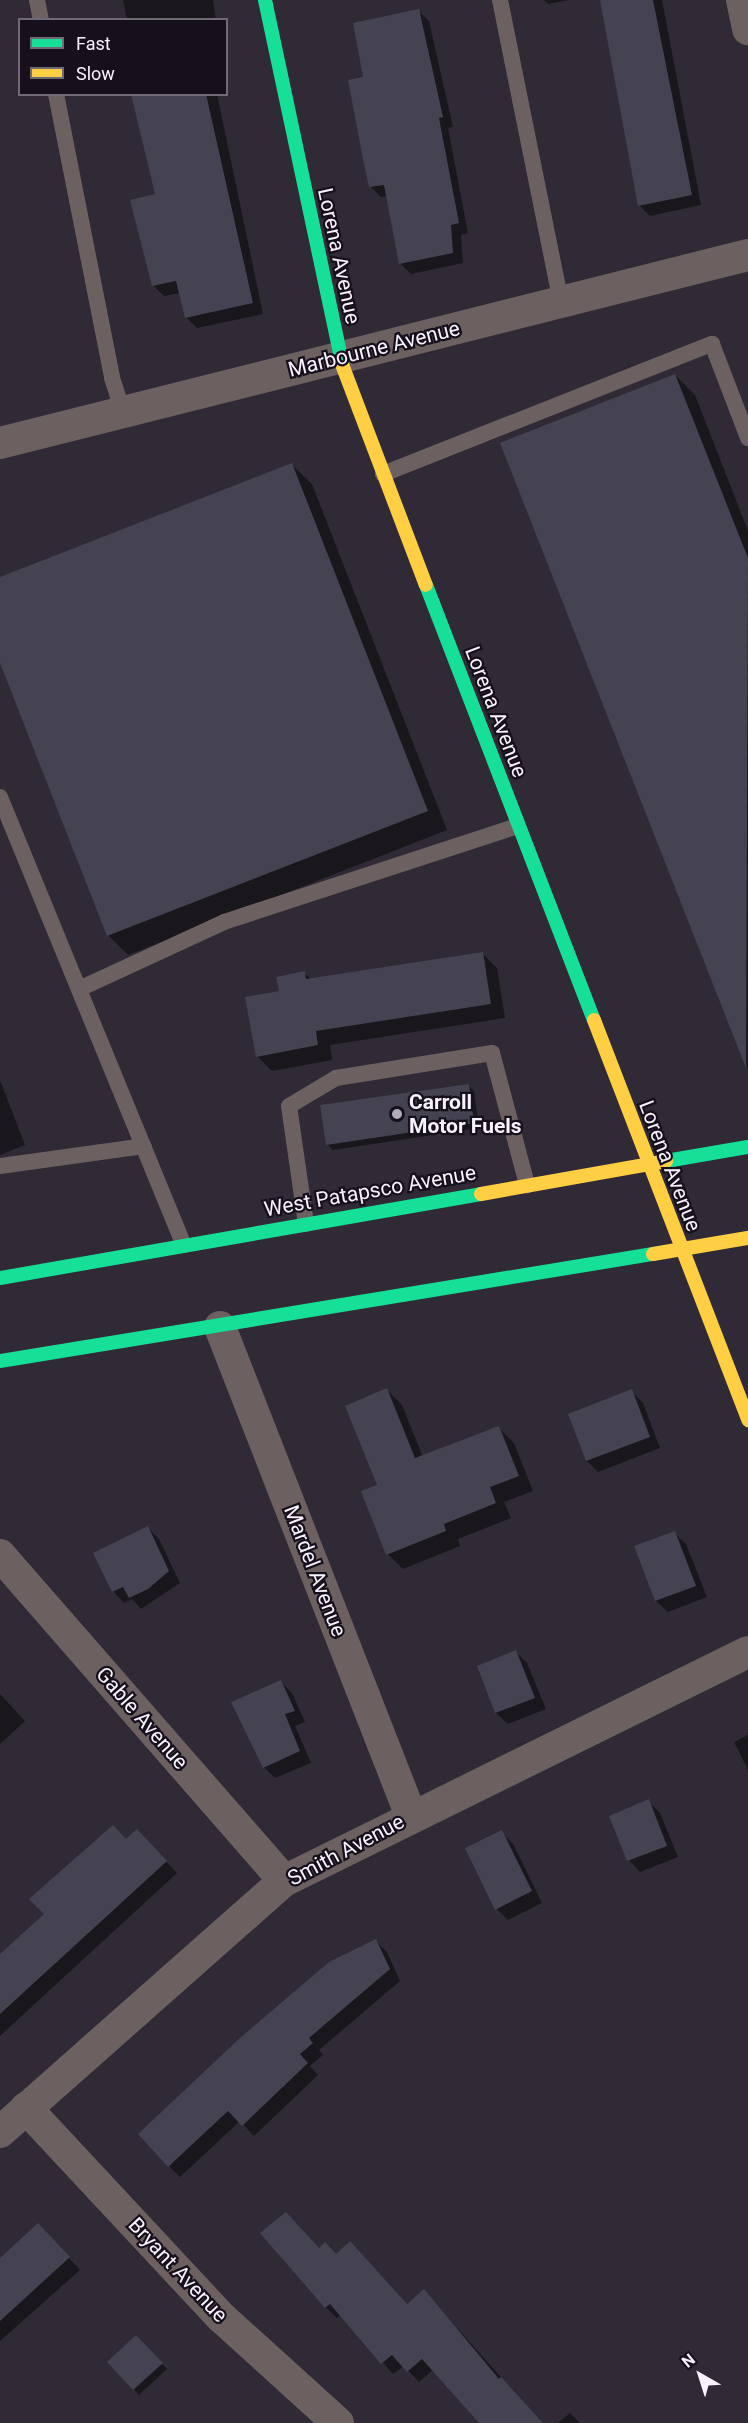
<!DOCTYPE html>
<html>
<head>
<meta charset="utf-8">
<style>
  body { margin:0 }
  #map { position:relative; width:748px; height:2423px; overflow:hidden; background:#302a36; font-family:Roboto,sans-serif }
  div>[style] { position:absolute }
  .shadow>* { inset:0; background:#0007 }
  .building>* { inset:0; background:#454252 }
  .lane>* { height:16px; margin:-8px; padding:0 8px; transform-origin:8px; border-radius:8px; background:#6d6060 }
  .street>* { height:32px; margin:-16px; padding:0 16px; transform-origin:16px; border-radius:16px; background:#6d6060 }
  .fast>* { height:14px; margin:-7px; padding:0 7px; transform-origin:7px; border-radius:7px; background:#16e098 }
  .slow>* { height:14px; margin:-7px; padding:0 7px; transform-origin:7px; border-radius:7px; background:#ffcf43 }
  .dots>* { width:16px; height:16px; translate:-50% -50%; box-sizing:border-box; border:3px solid #15101b; border-radius:50% }
  span { translate:-50% -50%; white-space:nowrap; text-align:center; line-height:1.15; -webkit-text-stroke:4.5px #15101b; paint-order:stroke }
  .street-label { font-size:21px; color:#f8f2ff }
  .poi-label { font-size:21px; color:#f8f2ff; font-weight:700 }
  .left { translate:0 -50%; text-align:left }
  .legend { position:absolute; left:18px; top:18px; width:210px; height:78px; box-sizing:border-box; background:#15101b; border:2px solid #706a76; margin:0; padding:8px 10px; list-style:none; font-size:18px; color:#f8f2ff }
  .legend li { display:flex; align-items:center; gap:12px; height:30px }
  .legend b { width:30px; border:2px solid #706a76 }
  .north { position:absolute; left:670px; top:2345px; width:60px; height:60px; -webkit-text-stroke:4px #15101b; paint-order:stroke; rotate:321deg; font-size:16px; font-weight:700; line-height:24px; text-align:center; color:#f8f2ff }
  .north::after { content:''; display:block; margin:auto; width:21px; height:27px; background:#f8f2ff; clip-path:polygon(50% 0,100% 100%,50% 72%,0 100%) }
</style>
</head>
<body>
<div id="map">
  <div class="shadow">
    <i style="clip-path:polygon(123px 0,213px 0,216px 20px,127px 20px)"></i>
    <i style="clip-path:polygon(544px 0,569px 0,548px 4px)"></i>
    <i style="clip-path:polygon(602px 0,662px 0,701px 205px,650px 216px,640px 206px)"></i>
    <i style="clip-path:polygon(418px 11px,429px 21px,453px 127px,448px 128px,468px 233px,461px 235px,463px 263px,411px 274px,400px 263px,387px 196px,381px 197px,370px 186px,365px 78px)"></i>
    <i style="clip-path:polygon(140px 94px,217px 94px,263px 314px,197px 328px,186px 317px,180px 293px,164px 296px,153px 285px,157px 195px)"></i>
    <i style="clip-path:polygon(675px 375px,695px 395px,748px 531px,748px 1069px,502px 444px)"></i>
    <i style="clip-path:polygon(292px 465px,312px 484px,447px 830px,128px 955px,108px 935px,0 659px,0 579px)"></i>
    <i style="clip-path:polygon(482px 953px,497px 968px,505px 1018px,330px 1045px,332px 1060px,272px 1071px,257px 1056px,304px 973px,311px 979px)"></i>
    <i style="clip-path:polygon(0 1080px,25px 1145px,0 1155px)"></i>
    <i style="clip-path:polygon(468px 1085px,474px 1091px,479px 1128px,333px 1150px,327px 1144px)"></i>
    <i style="clip-path:polygon(387px 1390px,402px 1405px,423px 1457px,498px 1427px,514px 1443px,533px 1491px,504px 1502px,511px 1518px,458px 1539px,460px 1546px,403px 1569px,388px 1554px,379px 1485px)"></i>
    <i style="clip-path:polygon(631px 1391px,643px 1403px,660px 1448px,598px 1472px,587px 1461px)"></i>
    <i style="clip-path:polygon(148px 1528px,159px 1539px,180px 1583px,141px 1609px,132px 1599px,124px 1603px,113px 1591px)"></i>
    <i style="clip-path:polygon(674px 1533px,686px 1544px,707px 1597px,668px 1612px,656px 1601px,636px 1547px)"></i>
    <i style="clip-path:polygon(516px 1652px,527px 1663px,546px 1709px,508px 1724px,496px 1713px,479px 1666px)"></i>
    <i style="clip-path:polygon(281px 1682px,292px 1693px,305px 1722px,295px 1726px,311px 1763px,275px 1778px,264px 1767px)"></i>
    <i style="clip-path:polygon(0 1694px,25px 1721px,0 1744px)"></i>
    <i style="clip-path:polygon(748px 1735px,748px 1770px,734px 1742px)"></i>
    <i style="clip-path:polygon(648px 1801px,660px 1813px,678px 1857px,640px 1872px,629px 1860px)"></i>
    <i style="clip-path:polygon(501px 1832px,513px 1844px,542px 1903px,508px 1920px,497px 1909px)"></i>
    <i style="clip-path:polygon(126px 1841px,149px 1843px,177px 1873px,0 2036px,0 1956px)"></i>
    <i style="clip-path:polygon(376px 1941px,387px 1952px,400px 1981px,319px 2050px,323px 2055px,310px 2066px,318px 2075px,254px 2136px,240px 2121px,180px 2177px,169px 2166px)"></i>
    <i style="clip-path:polygon(262px 2233px,337px 2256px,408px 2306px,424px 2291px,542px 2423px,481px 2423px,434px 2369px,419px 2382px,404px 2366px,393px 2374px,341px 2315px,337px 2318px,326px 2307px)"></i>
    <i style="clip-path:polygon(49px 2236px,80px 2270px,0 2341px,0 2259px)"></i>
    <i style="clip-path:polygon(136px 2337px,167px 2369px,139px 2395px,109px 2362px)"></i>
    <i style="clip-path:polygon(570px 2413px,580px 2423px,558px 2423px)"></i>
  </div>
  <div class="building">
    <i style="clip-path:polygon(600px 0,653px 0,692px 195px,638px 206px)"></i>
    <i style="clip-path:polygon(419px 9px,443px 117px,439px 118px,459px 223px,451px 225px,453px 253px,399px 264px,384px 185px,369px 187px,363px 159px,348px 80px,363px 77px,353px 23px)"></i>
    <i style="clip-path:polygon(131px 94px,206px 94px,253px 303px,185px 318px,176px 281px,152px 286px,130px 200px,155px 194px)"></i>
    <i style="clip-path:polygon(675px 374px,748px 558px,746px 1068px,500px 443px)"></i>
    <i style="clip-path:polygon(292px 463px,428px 811px,107px 936px,0 663px,0 577px)"></i>
    <i style="clip-path:polygon(483px 952px,491px 1004px,316px 1031px,318px 1045px,256px 1057px,245px 997px,279px 991px,276px 977px,305px 971px,306px 979px)"></i>
    <i style="clip-path:polygon(469px 1084px,474px 1123px,326px 1145px,320px 1105px)"></i>
    <i style="clip-path:polygon(387px 1388px,415px 1458px,499px 1426px,519px 1476px,490px 1487px,496px 1503px,444px 1524px,446px 1531px,386px 1555px,361px 1491px,377px 1485px,345px 1406px)"></i>
    <i style="clip-path:polygon(632px 1389px,650px 1437px,586px 1461px,568px 1414px)"></i>
    <i style="clip-path:polygon(148px 1526px,169px 1571px,148px 1589px,129px 1598px,123px 1587px,112px 1592px,93px 1553px)"></i>
    <i style="clip-path:polygon(675px 1531px,696px 1586px,655px 1601px,634px 1546px)"></i>
    <i style="clip-path:polygon(516px 1650px,535px 1698px,495px 1713px,477px 1666px)"></i>
    <i style="clip-path:polygon(281px 1680px,295px 1711px,285px 1714px,300px 1751px,263px 1768px,231px 1702px)"></i>
    <i style="clip-path:polygon(649px 1799px,667px 1846px,627px 1861px,609px 1816px)"></i>
    <i style="clip-path:polygon(113px 1825px,126px 1839px,137px 1829px,167px 1861px,0 2014px,0 1954px,44px 1914px,29px 1899px)"></i>
    <i style="clip-path:polygon(502px 1830px,532px 1891px,495px 1910px,465px 1848px)"></i>
    <i style="clip-path:polygon(376px 1939px,390px 1969px,309px 2038px,313px 2043px,300px 2054px,308px 2063px,242px 2126px,228px 2111px,168px 2167px,138px 2134px,240px 2038px,329px 1962px)"></i>
    <i style="clip-path:polygon(286px 2212px,319px 2248px,325px 2242px,336px 2254px,350px 2241px,407px 2304px,424px 2289px,499px 2379px,501px 2377px,543px 2423px,479px 2423px,422px 2359px,407px 2372px,392px 2355px,381px 2364px,330px 2304px,325px 2308px,260px 2233px)"></i>
    <i style="clip-path:polygon(38px 2223px,70px 2257px,0 2321px,0 2258px)"></i>
    <i style="clip-path:polygon(136px 2335px,163px 2363px,133px 2390px,107px 2362px)"></i>
  </div>
  <div class="lane">
    <i style="left:37px;top:0;width:20px;rotate:79deg"></i>
    <i style="left:500px;top:0;width:308px;rotate:78.6deg"></i>
    <i style="left:56px;top:94px;width:289px;rotate:78.8deg"></i>
    <i style="left:112px;top:378px;width:36px;rotate:72deg"></i>
    <i style="left:383px;top:474px;width:354px;rotate:-21.6deg"></i>
    <i style="left:712px;top:344px;width:101px;rotate:69deg"></i>
    <i style="left:0;top:797px;width:484px;rotate:67.7deg"></i>
    <i style="left:79px;top:989px;width:160px;rotate:-24.8deg"></i>
    <i style="left:224px;top:922px;width:308px;rotate:-18.1deg"></i>
    <i style="left:0;top:1166px;width:145px;rotate:-7.9deg"></i>
    <i style="left:306px;top:1224px;width:119px;rotate:-98.2deg"></i>
    <i style="left:289px;top:1106px;width:55px;rotate:-30.8deg"></i>
    <i style="left:336px;top:1078px;width:158px;rotate:-9.1deg"></i>
    <i style="left:492px;top:1053px;width:137px;rotate:75.1deg"></i>
  </div>
  <div class="street">
    <i style="left:742px;top:0;width:30px;rotate:78deg"></i>
    <i style="left:0;top:443px;width:771px;rotate:-14.11deg"></i>
    <i style="left:220px;top:1327px;width:525px;rotate:68.66deg"></i>
    <i style="left:0;top:1555px;width:432px;rotate:48.9deg"></i>
    <i style="left:26px;top:2108px;width:286px;rotate:47deg"></i>
    <i style="left:221px;top:2317px;width:158px;rotate:42.2deg"></i>
    <i style="left:0;top:2132px;width:379px;rotate:-41.5deg"></i>
    <i style="left:284px;top:1881px;width:517px;rotate:-26.27deg"></i>
  </div>
  <div class="fast">
    <i style="left:265px;top:0;width:375px;rotate:78deg"></i>
    <i style="left:426px;top:585px;width:466px;rotate:68.9deg"></i>
    <i style="left:666px;top:1161px;width:83px;rotate:-9.7deg"></i>
    <i style="left:0;top:1278px;width:488px;rotate:-9.9deg"></i>
    <i style="left:0;top:1361px;width:662px;rotate:-9.31deg"></i>
  </div>
  <div class="slow">
    <i style="left:343px;top:367px;width:233px;rotate:69.2deg"></i>
    <i style="left:594px;top:1020px;width:429px;rotate:68.9deg"></i>
    <i style="left:481px;top:1194px;width:188px;rotate:-10.1deg"></i>
    <i style="left:653px;top:1254px;width:96px;rotate:-9.6deg"></i>
  </div>
  <div class="dots">
    <i style="left:397px;top:1114px;background:#b2acb9"></i>
  </div>
  <div class="street-label">
    <span style="left:339px;top:256px;rotate:78deg">Lorena Avenue</span>
    <span style="left:374px;top:349px;rotate:-14deg">Marbourne Avenue</span>
    <span style="left:496px;top:712px;rotate:69deg">Lorena Avenue</span>
    <span style="left:670px;top:1166px;rotate:69deg">Lorena Avenue</span>
    <span style="left:370px;top:1191px;rotate:-10deg">West Patapsco Avenue</span>
    <span style="left:315px;top:1571px;rotate:69deg">Mardel Avenue</span>
    <span style="left:142px;top:1718px;rotate:49deg">Gable Avenue</span>
    <span style="left:346px;top:1850px;rotate:-28deg">Smith Avenue</span>
    <span style="left:178px;top:2270px;rotate:47deg">Bryant Avenue</span>
  </div>
  <div class="poi-label">
    <span class="left" style="left:409px;top:1114px">Carroll<br>Motor Fuels</span>
  </div>
  <ul class="legend">
  <li><b style="height:8px;background:#16e098"></b>Fast</li>
  <li><b style="height:8px;background:#ffcf43"></b>Slow</li>
  </ul>
  <div class="north">N</div>
</div>
</body>
</html>
